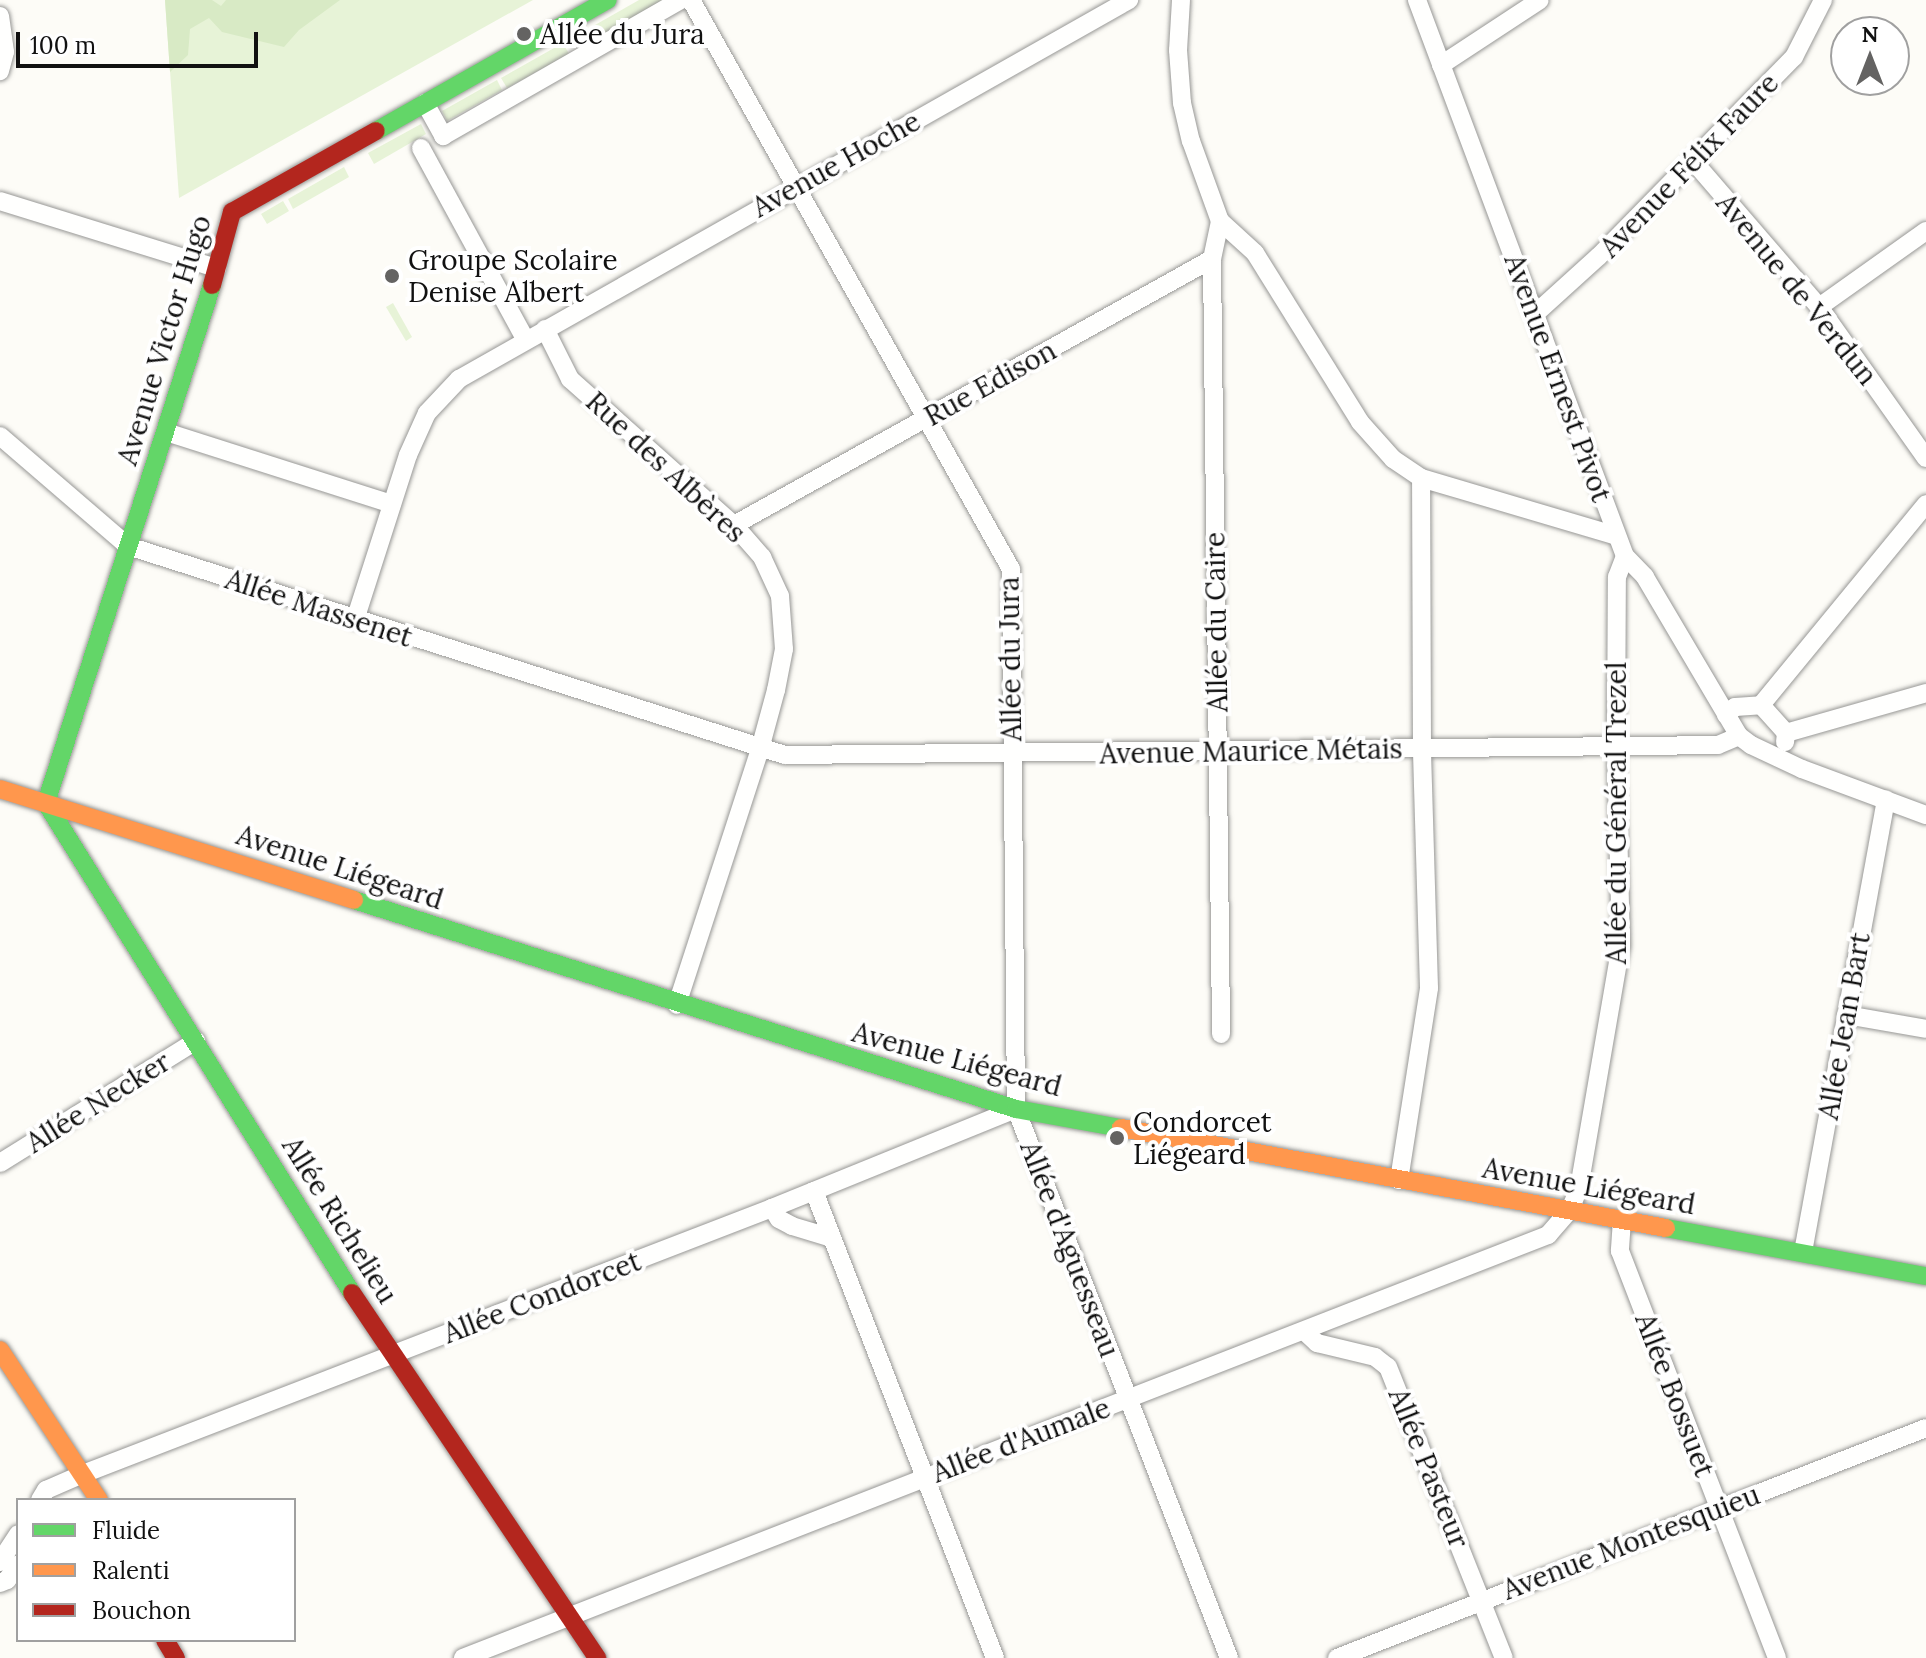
<!DOCTYPE html>
<html>
<head>
<meta charset="utf-8">
<style>
  body { margin:0 }
  #map { position:relative; width:1926px; height:1658px; overflow:hidden; background:#fdfcf7; font-family:Lora,serif }
  div>[style] { position:absolute }
  .green>* { inset:0; background:#e7f3d7 }
  .forest>* { inset:0; background:#d8eac5 }
  .roads { filter:drop-shadow(0 0 2px #979795) drop-shadow(0 0 2px #979795) }
  .street>* { height:18px; margin:-9px; padding:0 9px; transform-origin:9px; border-radius:9px; background:#fffffe }
  .fast>* { height:18px; margin:-9px; padding:0 9px; transform-origin:9px; border-radius:9px; background:#63d668 }
  .slow>* { height:18px; margin:-9px; padding:0 9px; transform-origin:9px; border-radius:9px; background:#ff974d }
  .jam>* { height:18px; margin:-9px; padding:0 9px; transform-origin:9px; border-radius:9px; background:#b3261e }
  .dots>* { width:22px; height:22px; translate:-50% -50%; box-sizing:border-box; border:4px solid #fff; border-radius:50% }
  span { translate:-50% -50%; white-space:nowrap; text-align:center; line-height:1.15; -webkit-text-stroke:8px #fff; paint-order:stroke }
  .poi-label { font-size:28px; color:#111 }
  .left { translate:0 -50%; text-align:left }
  .street-label { font-size:28px; color:#111 }
  .legend { position:absolute; left:16px; top:1498px; width:280px; height:144px; box-sizing:border-box; background:#fff; border:2px solid #a0a0a0; margin:0; padding:10px 14px; list-style:none; font-size:24px; color:#111 }
  .legend li { display:flex; align-items:center; gap:16px; height:40px }
  .legend b { width:40px; border:2px solid #a0a0a0 }
  .north { position:absolute; left:1830px; top:16px; width:80px; height:80px; box-sizing:border-box; background:#fff; border:2px solid #a0a0a0; border-radius:50%; rotate:0deg; font-size:22px; font-weight:700; line-height:32px; text-align:center; color:#111 }
  .north::after { content:''; display:block; margin:auto; width:28px; height:36px; background:#646362; clip-path:polygon(50% 0,100% 100%,50% 72%,0 100%) }
  .scale { position:absolute; left:16px; top:32px; width:242px; height:36px; box-sizing:border-box; border:4px solid #111; border-top:0; padding-left:10px; font-size:24px; line-height:28px; white-space:nowrap; color:#111; -webkit-text-stroke:6px #fff; paint-order:stroke }
</style>
</head>
<body>
<div id="map">
  <div class="green">
    <i style="clip-path:polygon(165px 0,533px 0,179px 198px)"></i>
    <i style="clip-path:polygon(639px 0,664px 0,596px 44px,588px 29px)"></i>
    <i style="clip-path:polygon(563px 43px,569px 54px,507px 88px,501px 78px)"></i>
    <i style="clip-path:polygon(497px 80px,502px 90px,447px 121px,442px 111px)"></i>
    <i style="clip-path:polygon(421px 124px,426px 134px,374px 164px,368px 153px)"></i>
    <i style="clip-path:polygon(344px 167px,349px 177px,293px 209px,288px 199px)"></i>
    <i style="clip-path:polygon(283px 201px,289px 211px,267px 224px,261px 214px)"></i>
    <i style="clip-path:polygon(393px 303px,412px 337px,406px 341px,386px 307px)"></i>
  </div>
  <div class="forest">
    <i style="clip-path:polygon(165px 0,212px 0,221px 6px,226px 0,340px 0,299px 30px,284px 47px,222px 32px,209px 18px,190px 29px,188px 55px,170px 72px)"></i>
  </div>
  <div class="roads">
    <div class="street">
      <i style="left:691px;top:0;width:653px;rotate:60.65deg"></i>
      <i style="left:1011px;top:569px;width:540px;rotate:89.47deg"></i>
      <i style="left:1016px;top:1109px;width:589px;rotate:68.79deg"></i>
      <i style="left:1181px;top:0;width:50px;rotate:93.4deg"></i>
      <i style="left:1178px;top:50px;width:53px;rotate:85.7deg"></i>
      <i style="left:1182px;top:103px;width:39px;rotate:77deg"></i>
      <i style="left:1191px;top:141px;width:85px;rotate:70.1deg"></i>
      <i style="left:1220px;top:221px;width:47px;rotate:42.4deg"></i>
      <i style="left:1255px;top:253px;width:199px;rotate:58.1deg"></i>
      <i style="left:1360px;top:422px;width:50px;rotate:48.3deg"></i>
      <i style="left:1393px;top:459px;width:34px;rotate:34deg"></i>
      <i style="left:1421px;top:478px;width:204px;rotate:16.5deg"></i>
      <i style="left:1417px;top:0;width:594px;rotate:69.49deg"></i>
      <i style="left:1625px;top:556px;width:29px;rotate:46deg"></i>
      <i style="left:1645px;top:577px;width:185px;rotate:59.4deg"></i>
      <i style="left:1739px;top:736px;width:15px;rotate:37deg"></i>
      <i style="left:1751px;top:745px;width:56px;rotate:25.2deg"></i>
      <i style="left:1802px;top:769px;width:132px;rotate:20.4deg"></i>
      <i style="left:0;top:16px;width:36px;rotate:82deg"></i>
      <i style="left:5px;top:52px;width:20px;rotate:105deg"></i>
      <i style="left:1441px;top:65px;width:118px;rotate:-33.3deg"></i>
      <i style="left:425px;top:103px;width:38px;rotate:61deg"></i>
      <i style="left:443px;top:136px;width:273px;rotate:-29.8deg"></i>
      <i style="left:421px;top:148px;width:217px;rotate:61.4deg"></i>
      <i style="left:1694px;top:162px;width:191px;rotate:49.2deg"></i>
      <i style="left:1819px;top:307px;width:185px;rotate:54.7deg"></i>
      <i style="left:0;top:201px;width:227px;rotate:17.2deg"></i>
      <i style="left:1212px;top:259px;width:775px;rotate:89.33deg"></i>
      <i style="left:1819px;top:307px;width:131px;rotate:-35.4deg"></i>
      <i style="left:1535px;top:314px;width:86px;rotate:-42.2deg"></i>
      <i style="left:1599px;top:256px;width:279px;rotate:-45.6deg"></i>
      <i style="left:1794px;top:57px;width:64px;rotate:-63deg"></i>
      <i style="left:545px;top:329px;width:56px;rotate:63.4deg"></i>
      <i style="left:570px;top:379px;width:220px;rotate:41.7deg"></i>
      <i style="left:734px;top:525px;width:43px;rotate:48.8deg"></i>
      <i style="left:762px;top:557px;width:43px;rotate:65.2deg"></i>
      <i style="left:780px;top:596px;width:53px;rotate:85.7deg"></i>
      <i style="left:784px;top:649px;width:42px;rotate:101deg"></i>
      <i style="left:776px;top:690px;width:61px;rotate:105.2deg"></i>
      <i style="left:760px;top:749px;width:269px;rotate:108deg"></i>
      <i style="left:166px;top:432px;width:237px;rotate:17.7deg"></i>
      <i style="left:0;top:436px;width:169px;rotate:40.7deg"></i>
      <i style="left:128px;top:546px;width:689px;rotate:17.65deg"></i>
      <i style="left:785px;top:755px;width:933px;rotate:-0.61deg"></i>
      <i style="left:1718px;top:745px;width:23px;rotate:-23deg"></i>
      <i style="left:734px;top:525px;width:547px;rotate:-29.1deg"></i>
      <i style="left:1212px;top:259px;width:39px;rotate:-78deg"></i>
      <i style="left:355px;top:620px;width:173px;rotate:-72.2deg"></i>
      <i style="left:408px;top:455px;width:46px;rotate:-65.7deg"></i>
      <i style="left:427px;top:413px;width:47px;rotate:-46.7deg"></i>
      <i style="left:459px;top:379px;width:770px;rotate:-29.5deg"></i>
      <i style="left:1761px;top:705px;width:260px;rotate:-50.6deg"></i>
      <i style="left:1726px;top:715px;width:12px;rotate:-42deg"></i>
      <i style="left:1735px;top:707px;width:26px;rotate:-4deg"></i>
      <i style="left:1761px;top:705px;width:38px;rotate:48deg"></i>
      <i style="left:1786px;top:733px;width:9px;rotate:96deg"></i>
      <i style="left:1786px;top:733px;width:146px;rotate:-15.9deg"></i>
      <i style="left:1846px;top:1015px;width:81px;rotate:9.9deg"></i>
      <i style="left:0;top:1163px;width:231px;rotate:-31.9deg"></i>
      <i style="left:1399px;top:1180px;width:194px;rotate:-81.1deg"></i>
      <i style="left:1429px;top:988px;width:239px;rotate:-91.7deg"></i>
      <i style="left:1422px;top:749px;width:271px;rotate:-90.2deg"></i>
      <i style="left:814px;top:1191px;width:501px;rotate:68.81deg"></i>
      <i style="left:772px;top:1208px;width:13px;rotate:58deg"></i>
      <i style="left:779px;top:1219px;width:15px;rotate:28deg"></i>
      <i style="left:792px;top:1226px;width:42px;rotate:16.7deg"></i>
      <i style="left:1622px;top:1220px;width:31px;rotate:94deg"></i>
      <i style="left:1620px;top:1251px;width:436px;rotate:68.9deg"></i>
      <i style="left:1803px;top:1252px;width:460px;rotate:-79.6deg"></i>
      <i style="left:1304px;top:1331px;width:18px;rotate:43deg"></i>
      <i style="left:1317px;top:1343px;width:60px;rotate:13.6deg"></i>
      <i style="left:1375px;top:1357px;width:16px;rotate:38deg"></i>
      <i style="left:1388px;top:1367px;width:313px;rotate:68.3deg"></i>
      <i style="left:40px;top:1500px;width:12px;rotate:-59deg"></i>
      <i style="left:46px;top:1490px;width:40px;rotate:-23.4deg"></i>
      <i style="left:83px;top:1474px;width:739px;rotate:-21.11deg"></i>
      <i style="left:772px;top:1208px;width:263px;rotate:-22.1deg"></i>
      <i style="left:0;top:1562px;width:33px;rotate:-57deg"></i>
      <i style="left:0;top:1583px;width:8px;rotate:-23deg"></i>
      <i style="left:7px;top:1580px;width:19px;rotate:-55deg"></i>
      <i style="left:463px;top:1658px;width:1165px;rotate:-21.3deg"></i>
      <i style="left:1548px;top:1235px;width:33px;rotate:-49deg"></i>
      <i style="left:1570px;top:1210px;width:24px;rotate:-68deg"></i>
      <i style="left:1579px;top:1188px;width:246px;rotate:-80.2deg"></i>
      <i style="left:1621px;top:946px;width:200px;rotate:-91.4deg"></i>
      <i style="left:1616px;top:746px;width:169px;rotate:-89.7deg"></i>
      <i style="left:1617px;top:577px;width:22px;rotate:-69deg"></i>
      <i style="left:1337px;top:1658px;width:632px;rotate:-21.33deg"></i>
    </div>
    <div class="fast">
      <i style="left:376px;top:131px;width:266px;rotate:-29.5deg"></i>
      <i style="left:46px;top:803px;width:544px;rotate:-72.23deg"></i>
      <i style="left:46px;top:803px;width:578px;rotate:58.02deg"></i>
      <i style="left:354px;top:900px;width:694px;rotate:17.52deg"></i>
      <i style="left:1016px;top:1109px;width:107px;rotate:10.3deg"></i>
      <i style="left:1666px;top:1228px;width:264px;rotate:10.5deg"></i>
    </div>
    <div class="slow">
      <i style="left:0;top:789px;width:371px;rotate:17.4deg"></i>
      <i style="left:1121px;top:1128px;width:554px;rotate:10.4deg"></i>
      <i style="left:0;top:1350px;width:180px;rotate:56.6deg"></i>
    </div>
    <div class="jam">
      <i style="left:212px;top:285px;width:76px;rotate:-74.7deg"></i>
      <i style="left:232px;top:212px;width:165px;rotate:-29.4deg"></i>
      <i style="left:352px;top:1293px;width:440px;rotate:56.1deg"></i>
      <i style="left:165px;top:1640px;width:21px;rotate:59deg"></i>
    </div>
  </div>
  <div class="dots">
    <i style="left:524px;top:34px;background:#646362"></i>
    <i style="left:392px;top:276px;background:#646362"></i>
    <i style="left:1117px;top:1138px;background:#646362"></i>
  </div>
  <div class="poi-label">
    <span class="left" style="left:540px;top:34px">Allée du Jura</span>
    <span class="left" style="left:408px;top:276px">Groupe Scolaire<br>Denise Albert</span>
    <span class="left" style="left:1133px;top:1138px">Condorcet<br>Liégeard</span>
  </div>
  <div class="street-label">
    <span style="left:836px;top:164px;rotate:-29deg">Avenue Hoche</span>
    <span style="left:1689px;top:165px;rotate:-46deg">Avenue Félix Faure</span>
    <span style="left:1797px;top:289px;rotate:51deg">Avenue de Verdun</span>
    <span style="left:164px;top:340px;rotate:-73deg">Avenue Victor Hugo</span>
    <span style="left:1558px;top:378px;rotate:70deg">Avenue Ernest Pivot</span>
    <span style="left:990px;top:383px;rotate:-29deg">Rue Edison</span>
    <span style="left:666px;top:467px;rotate:43deg">Rue des Albères</span>
    <span style="left:319px;top:608px;rotate:18deg">Allée Massenet</span>
    <span style="left:1216px;top:622px;rotate:-91deg">Allée du Caire</span>
    <span style="left:1010px;top:659px;rotate:-91deg">Allée du Jura</span>
    <span style="left:1251px;top:751px;rotate:-1deg">Avenue Maurice Métais</span>
    <span style="left:1616px;top:813px;rotate:-90deg">Allée du Général Trezel</span>
    <span style="left:340px;top:867px;rotate:18deg">Avenue Liégeard</span>
    <span style="left:1844px;top:1026px;rotate:-80deg">Allée Jean Bart</span>
    <span style="left:957px;top:1059px;rotate:15deg">Avenue Liégeard</span>
    <span style="left:98px;top:1102px;rotate:-32deg">Allée Necker</span>
    <span style="left:1589px;top:1186px;rotate:10deg">Avenue Liégeard</span>
    <span style="left:340px;top:1220px;rotate:58deg">Allée Richelieu</span>
    <span style="left:1070px;top:1249px;rotate:69deg">Allée d'Aguesseau</span>
    <span style="left:542px;top:1297px;rotate:-21deg">Allée Condorcet</span>
    <span style="left:1675px;top:1395px;rotate:69deg">Allée Bossuet</span>
    <span style="left:1021px;top:1440px;rotate:-21deg">Allée d'Aumale</span>
    <span style="left:1429px;top:1468px;rotate:68deg">Allée Pasteur</span>
    <span style="left:1631px;top:1542px;rotate:-21deg">Avenue Montesquieu</span>
  </div>
  <ul class="legend">
  <li><b style="height:10px;background:#63d668"></b>Fluide</li>
  <li><b style="height:10px;background:#ff974d"></b>Ralenti</li>
  <li><b style="height:10px;background:#b3261e"></b>Bouchon</li>
  </ul>
  <div class="north">N</div>
  <div class="scale">100 m</div>
</div>
</body>
</html>
